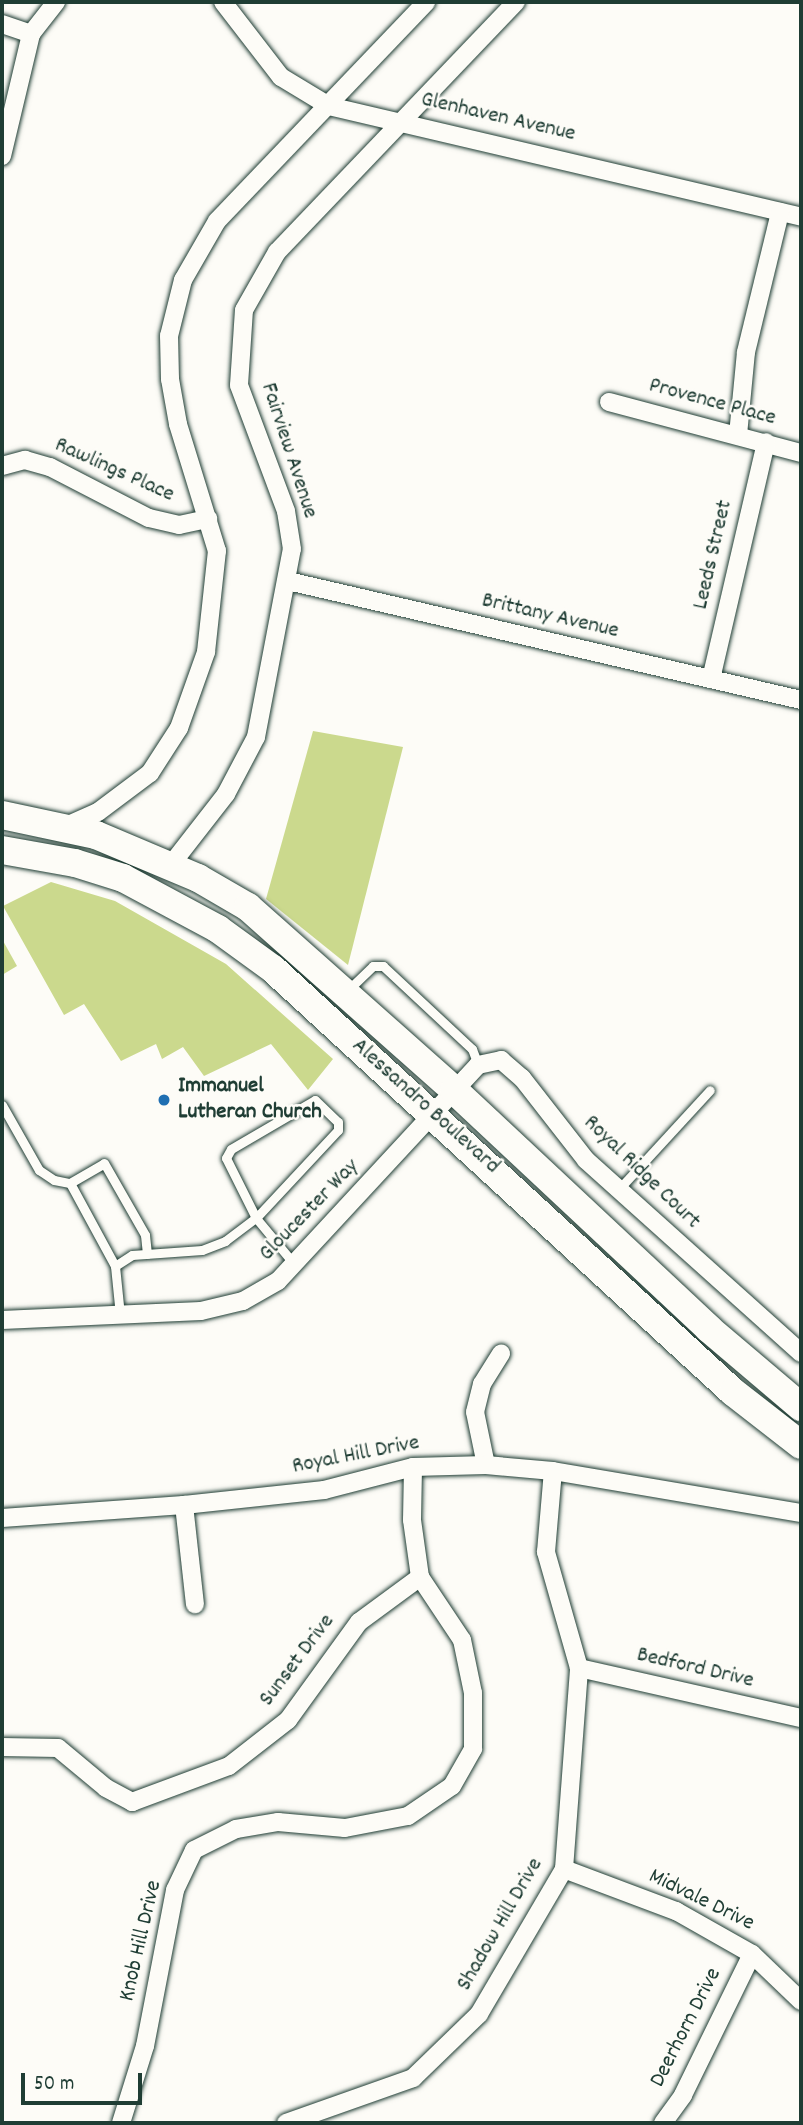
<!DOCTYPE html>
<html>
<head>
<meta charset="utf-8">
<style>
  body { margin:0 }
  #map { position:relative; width:803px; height:2125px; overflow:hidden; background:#fdfcf7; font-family:Dekko,sans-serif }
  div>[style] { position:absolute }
  .green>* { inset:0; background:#cbd98d }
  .roads { filter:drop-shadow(0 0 2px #1f3d34) drop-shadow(0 0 2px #1f3d34) }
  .service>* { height:9px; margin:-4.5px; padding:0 4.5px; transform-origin:4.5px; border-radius:4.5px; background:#fdfcf7 }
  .minor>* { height:18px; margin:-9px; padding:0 9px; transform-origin:9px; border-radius:9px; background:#fdfcf7 }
  .primary>* { height:28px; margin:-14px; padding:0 14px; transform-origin:14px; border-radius:14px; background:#fdfcf7 }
  .dots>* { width:19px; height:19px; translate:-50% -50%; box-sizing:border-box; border:4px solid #fdfcf7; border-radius:50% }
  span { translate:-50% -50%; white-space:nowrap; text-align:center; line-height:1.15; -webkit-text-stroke:5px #fdfcf7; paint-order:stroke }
  .street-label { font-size:23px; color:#1f3d34 }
  .poi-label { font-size:23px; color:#1f3d34; font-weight:700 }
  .left { translate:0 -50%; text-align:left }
  .frame { position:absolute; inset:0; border:4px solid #1f3d34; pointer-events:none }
  .scale { position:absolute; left:21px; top:2073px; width:121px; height:32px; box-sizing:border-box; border:4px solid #1f3d34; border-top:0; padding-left:9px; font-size:21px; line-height:24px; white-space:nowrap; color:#1f3d34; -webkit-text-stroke:5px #fdfcf7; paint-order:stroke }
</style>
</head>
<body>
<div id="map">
  <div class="green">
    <i style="clip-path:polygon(313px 731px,403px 747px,348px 965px,266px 899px)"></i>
    <i style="clip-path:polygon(51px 882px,115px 901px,226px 964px,333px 1059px,308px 1090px,271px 1044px,204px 1076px,183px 1047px,162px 1059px,156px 1044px,121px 1061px,84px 1004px,64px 1015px,3px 906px)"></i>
    <i style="clip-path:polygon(2px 939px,17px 966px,2px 975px)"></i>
  </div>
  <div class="roads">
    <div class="service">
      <i style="left:347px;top:991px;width:36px;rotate:-44deg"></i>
      <i style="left:373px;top:966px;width:10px"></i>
      <i style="left:383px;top:966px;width:122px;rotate:43deg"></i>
      <i style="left:472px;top:1049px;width:17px;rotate:69deg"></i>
      <i style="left:315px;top:1100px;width:32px;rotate:44deg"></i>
      <i style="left:338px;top:1122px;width:8px;rotate:90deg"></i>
      <i style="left:338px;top:1130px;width:120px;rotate:133deg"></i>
      <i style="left:256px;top:1218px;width:67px;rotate:-116.6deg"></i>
      <i style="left:226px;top:1158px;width:10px;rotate:-61deg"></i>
      <i style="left:231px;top:1149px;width:97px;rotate:-30.3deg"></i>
      <i style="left:2px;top:1105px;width:75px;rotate:60.4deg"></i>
      <i style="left:39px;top:1170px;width:18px;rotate:34deg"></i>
      <i style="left:54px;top:1180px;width:16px;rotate:11deg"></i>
      <i style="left:70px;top:1183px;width:39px;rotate:-30deg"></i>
      <i style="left:104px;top:1163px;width:83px;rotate:60.3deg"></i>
      <i style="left:145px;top:1235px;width:19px;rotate:84deg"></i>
      <i style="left:70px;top:1183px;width:94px;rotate:61.5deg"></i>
      <i style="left:115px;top:1266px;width:49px;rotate:84.2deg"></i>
      <i style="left:619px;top:1189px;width:134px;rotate:-47.4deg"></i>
      <i style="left:115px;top:1266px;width:20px;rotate:-33deg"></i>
      <i style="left:132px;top:1255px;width:70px;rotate:-4.1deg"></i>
      <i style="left:202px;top:1250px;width:25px;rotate:-21deg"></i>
      <i style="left:225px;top:1241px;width:39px;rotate:-37deg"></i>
      <i style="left:256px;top:1218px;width:60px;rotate:50.4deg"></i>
    </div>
    <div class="minor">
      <i style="left:223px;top:2px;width:95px;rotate:52.3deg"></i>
      <i style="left:281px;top:77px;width:56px;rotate:31.1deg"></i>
      <i style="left:329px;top:106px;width:485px;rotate:13.2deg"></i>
      <i style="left:2px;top:24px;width:31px;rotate:19deg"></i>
      <i style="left:2px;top:156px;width:125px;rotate:-76.6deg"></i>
      <i style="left:31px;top:34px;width:41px;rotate:-52deg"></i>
      <i style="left:609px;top:402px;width:199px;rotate:14.9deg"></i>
      <i style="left:738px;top:435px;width:83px;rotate:-84.5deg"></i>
      <i style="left:746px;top:352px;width:144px;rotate:-76.3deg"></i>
      <i style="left:2px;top:466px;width:24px;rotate:-15deg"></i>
      <i style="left:25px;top:460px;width:26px;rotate:16deg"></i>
      <i style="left:50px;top:467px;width:111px;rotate:27.3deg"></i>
      <i style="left:149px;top:518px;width:31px;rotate:13deg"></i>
      <i style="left:179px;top:525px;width:30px;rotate:-12deg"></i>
      <i style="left:288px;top:581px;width:527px;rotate:13.06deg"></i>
      <i style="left:711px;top:679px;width:243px;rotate:-76.9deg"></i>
      <i style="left:64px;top:827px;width:37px;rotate:-24deg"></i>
      <i style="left:98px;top:812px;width:65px;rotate:-36.9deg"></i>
      <i style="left:150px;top:773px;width:54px;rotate:-57.2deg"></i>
      <i style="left:179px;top:728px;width:81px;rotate:-70.4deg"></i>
      <i style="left:206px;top:652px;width:102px;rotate:-83.8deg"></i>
      <i style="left:217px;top:551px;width:133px;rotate:-107.1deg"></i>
      <i style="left:178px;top:424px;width:46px;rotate:-100.1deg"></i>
      <i style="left:170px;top:379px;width:43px;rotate:-91.3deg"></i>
      <i style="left:169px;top:336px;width:58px;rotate:-76deg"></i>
      <i style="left:183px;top:280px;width:68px;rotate:-60deg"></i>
      <i style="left:217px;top:221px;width:303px;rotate:-46.3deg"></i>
      <i style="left:170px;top:866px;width:91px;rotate:-52.1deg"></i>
      <i style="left:226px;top:794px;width:64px;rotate:-62.2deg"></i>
      <i style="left:256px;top:737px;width:191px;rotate:-79.2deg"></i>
      <i style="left:292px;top:549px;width:38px;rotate:-99deg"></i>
      <i style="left:286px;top:511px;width:134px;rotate:-110.5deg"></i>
      <i style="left:239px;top:385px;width:75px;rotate:-86.2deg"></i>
      <i style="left:244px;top:310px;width:67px;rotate:-60.4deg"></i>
      <i style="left:277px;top:252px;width:346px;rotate:-46.3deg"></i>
      <i style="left:2px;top:1320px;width:199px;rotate:-2.6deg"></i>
      <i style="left:201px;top:1311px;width:43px;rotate:-13.4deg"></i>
      <i style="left:243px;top:1301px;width:40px;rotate:-29.7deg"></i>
      <i style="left:278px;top:1281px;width:294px;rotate:-47.2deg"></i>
      <i style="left:478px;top:1065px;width:24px;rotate:-12deg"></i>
      <i style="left:501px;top:1060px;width:28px;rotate:41deg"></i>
      <i style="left:522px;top:1078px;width:104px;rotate:52deg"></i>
      <i style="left:586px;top:1160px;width:289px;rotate:41.9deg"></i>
      <i style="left:486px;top:1465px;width:54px;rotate:-101.7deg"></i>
      <i style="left:475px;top:1412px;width:29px;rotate:-76deg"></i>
      <i style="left:482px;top:1384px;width:36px;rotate:-58deg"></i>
      <i style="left:184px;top:1505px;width:100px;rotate:83.7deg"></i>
      <i style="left:2px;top:1518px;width:182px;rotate:-4.1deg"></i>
      <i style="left:184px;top:1505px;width:141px;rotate:-6.1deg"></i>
      <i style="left:324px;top:1490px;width:92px;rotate:-14.5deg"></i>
      <i style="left:413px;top:1467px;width:73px;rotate:-1.6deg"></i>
      <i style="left:486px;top:1465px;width:67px;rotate:5.1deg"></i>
      <i style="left:553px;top:1471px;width:252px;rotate:9.6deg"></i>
      <i style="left:579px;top:1668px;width:228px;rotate:12.7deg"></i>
      <i style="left:2px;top:1747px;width:56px;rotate:1deg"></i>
      <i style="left:58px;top:1748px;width:62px;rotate:39.8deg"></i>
      <i style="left:106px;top:1788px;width:30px;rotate:28deg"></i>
      <i style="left:132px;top:1802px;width:103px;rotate:-20.4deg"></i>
      <i style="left:229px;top:1766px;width:75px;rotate:-37.9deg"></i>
      <i style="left:288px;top:1720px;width:121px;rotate:-54.1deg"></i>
      <i style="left:359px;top:1622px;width:76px;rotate:-36.4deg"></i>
      <i style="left:420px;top:1577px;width:58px;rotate:-98deg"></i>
      <i style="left:412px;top:1520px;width:53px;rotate:-88.9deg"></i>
      <i style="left:564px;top:1869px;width:120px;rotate:20.6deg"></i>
      <i style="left:676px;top:1911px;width:87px;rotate:29.5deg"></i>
      <i style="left:752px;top:1954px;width:68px;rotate:43.8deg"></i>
      <i style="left:121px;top:2123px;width:81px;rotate:-72.7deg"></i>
      <i style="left:145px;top:2046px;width:159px;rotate:-79.1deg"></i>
      <i style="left:175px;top:1890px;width:44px;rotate:-64.6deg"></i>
      <i style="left:194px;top:1850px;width:47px;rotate:-26.6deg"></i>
      <i style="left:236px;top:1829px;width:43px;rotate:-9.5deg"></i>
      <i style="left:278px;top:1822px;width:67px;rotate:5.1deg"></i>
      <i style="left:345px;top:1828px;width:64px;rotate:-10.8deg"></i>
      <i style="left:408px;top:1816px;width:53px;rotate:-34.3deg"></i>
      <i style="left:452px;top:1786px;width:43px;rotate:-60.4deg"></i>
      <i style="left:473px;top:1749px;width:56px;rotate:-90deg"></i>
      <i style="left:473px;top:1693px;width:54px;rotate:-101.7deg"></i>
      <i style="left:462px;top:1640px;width:76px;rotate:-123.7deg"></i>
      <i style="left:286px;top:2123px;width:135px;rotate:-19.5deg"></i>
      <i style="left:413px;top:2078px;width:92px;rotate:-44.1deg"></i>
      <i style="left:479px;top:2014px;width:168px;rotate:-59.6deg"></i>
      <i style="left:564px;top:1869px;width:202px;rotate:-85.7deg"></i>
      <i style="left:579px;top:1668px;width:121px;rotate:-105.9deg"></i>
      <i style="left:546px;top:1552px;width:81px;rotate:-85.1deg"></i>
      <i style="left:663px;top:2123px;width:34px;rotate:-54deg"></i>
      <i style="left:683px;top:2095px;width:157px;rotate:-63.9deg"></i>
    </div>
    <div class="primary">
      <i style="left:2px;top:815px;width:96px;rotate:12deg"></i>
      <i style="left:96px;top:835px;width:111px;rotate:22.9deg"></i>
      <i style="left:198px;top:878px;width:58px;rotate:30.1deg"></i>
      <i style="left:248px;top:907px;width:276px;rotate:41.6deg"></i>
      <i style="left:454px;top:1090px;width:349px;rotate:43.1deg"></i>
      <i style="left:709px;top:1329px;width:121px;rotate:40.3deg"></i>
      <i style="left:2px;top:850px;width:74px;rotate:10.1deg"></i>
      <i style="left:75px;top:863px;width:50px;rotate:17.4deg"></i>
      <i style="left:123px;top:878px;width:108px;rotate:28.2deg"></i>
      <i style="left:218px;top:929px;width:68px;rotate:36deg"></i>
      <i style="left:273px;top:969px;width:625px;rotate:42.6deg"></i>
      <i style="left:733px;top:1392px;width:86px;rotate:37.9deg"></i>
    </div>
  </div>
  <div class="dots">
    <i style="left:164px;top:1100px;background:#1f6fb2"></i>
  </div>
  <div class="street-label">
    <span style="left:498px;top:118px;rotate:13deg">Glenhaven Avenue</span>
    <span style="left:712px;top:403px;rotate:15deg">Provence Place</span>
    <span style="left:288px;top:451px;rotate:72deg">Fairview Avenue</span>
    <span style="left:114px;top:471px;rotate:24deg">Rawlings Place</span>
    <span style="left:714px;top:555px;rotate:-77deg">Leeds Street</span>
    <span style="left:550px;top:617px;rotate:13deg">Brittany Avenue</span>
    <span style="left:425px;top:1107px;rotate:42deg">Alessandro Boulevard</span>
    <span style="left:641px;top:1173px;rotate:44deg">Royal Ridge Court</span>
    <span style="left:310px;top:1211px;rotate:-46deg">Gloucester Way</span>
    <span style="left:356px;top:1456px;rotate:-11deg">Royal Hill Drive</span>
    <span style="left:298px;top:1661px;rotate:-53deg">Sunset Drive</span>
    <span style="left:695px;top:1669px;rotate:13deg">Bedford Drive</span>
    <span style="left:701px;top:1901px;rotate:26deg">Midvale Drive</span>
    <span style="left:501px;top:1925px;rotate:-60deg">Shadow Hill Drive</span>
    <span style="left:142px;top:1941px;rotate:-77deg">Knob Hill Drive</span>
    <span style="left:687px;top:2028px;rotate:-63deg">Deerhorn Drive</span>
  </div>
  <div class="poi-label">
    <span class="left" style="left:178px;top:1100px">Immanuel<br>Lutheran Church</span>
  </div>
  <div class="frame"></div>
  <div class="scale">50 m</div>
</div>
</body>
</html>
